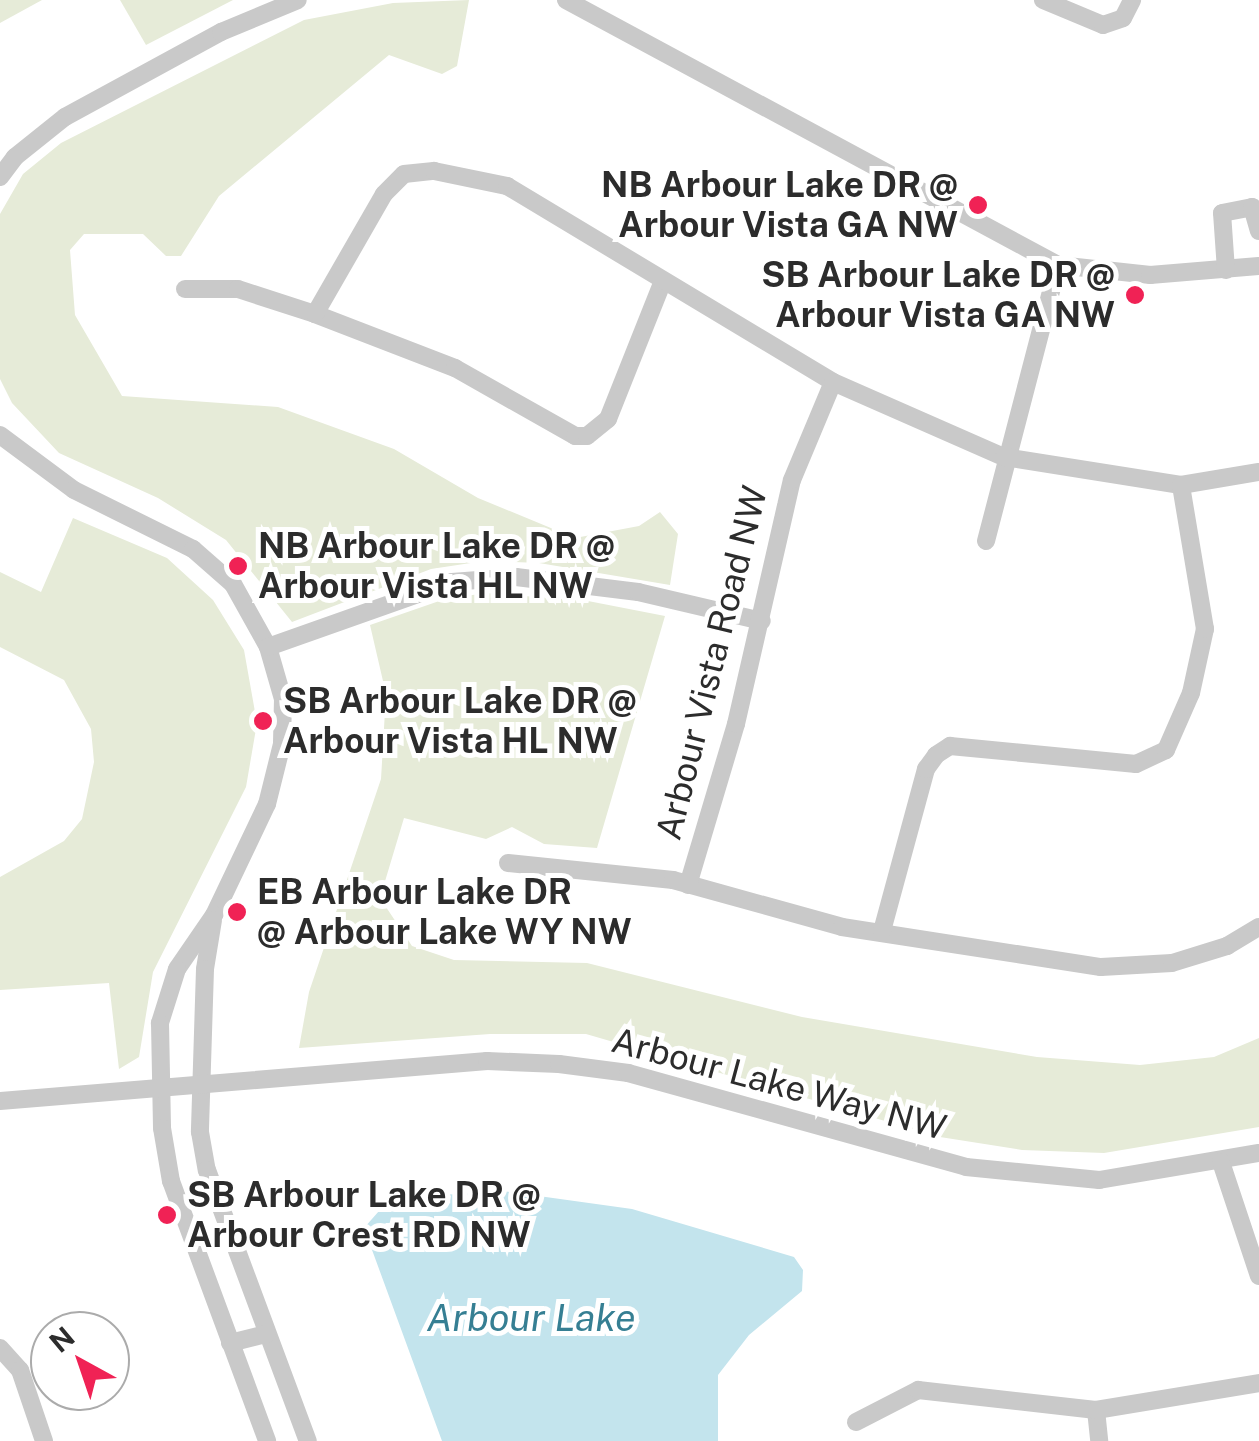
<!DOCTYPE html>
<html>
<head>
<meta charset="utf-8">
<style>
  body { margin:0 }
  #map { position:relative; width:1259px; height:1441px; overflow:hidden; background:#fff; font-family:"Public Sans",sans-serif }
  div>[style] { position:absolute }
  .green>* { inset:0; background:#e6ebd8 }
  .water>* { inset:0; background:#c3e4ed }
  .minor>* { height:18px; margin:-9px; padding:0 9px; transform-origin:9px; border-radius:9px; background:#c9c9c9 }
  .dots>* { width:28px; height:28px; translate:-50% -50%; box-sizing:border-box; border:5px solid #fff; border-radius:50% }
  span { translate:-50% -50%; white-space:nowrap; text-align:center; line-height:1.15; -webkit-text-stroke:10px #fff; paint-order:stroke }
  .poi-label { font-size:35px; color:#2c2c2c; font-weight:700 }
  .right { translate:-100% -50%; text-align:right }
  .left { translate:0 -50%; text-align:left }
  .street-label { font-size:35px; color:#2c2c2c }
  .water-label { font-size:38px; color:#367f93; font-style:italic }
  .north { position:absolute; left:30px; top:1311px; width:100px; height:100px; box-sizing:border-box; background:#fff; border:2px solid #ababab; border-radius:50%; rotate:320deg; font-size:28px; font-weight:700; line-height:40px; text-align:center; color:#2c2c2c }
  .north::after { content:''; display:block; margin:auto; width:35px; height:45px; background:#f02255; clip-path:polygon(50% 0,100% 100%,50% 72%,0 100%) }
</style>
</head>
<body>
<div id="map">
  <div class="green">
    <i style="clip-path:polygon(0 0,42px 0,0 23px)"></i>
    <i style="clip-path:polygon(120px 0,233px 0,146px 45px)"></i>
    <i style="clip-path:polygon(469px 0,457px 66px,442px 74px,389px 55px,219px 196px,181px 256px,166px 256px,143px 234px,84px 234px,70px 250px,75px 315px,122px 396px,278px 407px,394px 449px,478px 498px,575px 538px,639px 526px,660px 512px,678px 534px,670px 585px,539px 563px,484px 561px,431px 569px,292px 622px,226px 540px,158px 498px,59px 453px,12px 403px,0 379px,0 214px,23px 174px,61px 143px,304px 20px,393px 3px)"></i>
    <i style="clip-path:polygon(73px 518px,167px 558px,213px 600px,244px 650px,257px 723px,246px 787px,153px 972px,139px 1057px,119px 1069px,109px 983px,0 990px,0 877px,64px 841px,82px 819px,94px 762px,91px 729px,64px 680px,0 647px,0 572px,41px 592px)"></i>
    <i style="clip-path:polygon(486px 593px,588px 601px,665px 616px,597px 848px,544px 844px,512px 827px,486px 839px,404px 818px,380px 898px,412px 946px,454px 960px,587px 963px,802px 1017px,1037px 1057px,1140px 1065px,1214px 1057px,1259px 1038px,1259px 1127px,1104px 1153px,1022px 1150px,940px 1137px,586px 1034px,490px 1034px,299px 1048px,309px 992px,381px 779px,386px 694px,370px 625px,445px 599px)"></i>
  </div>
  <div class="water">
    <i style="clip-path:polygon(502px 1191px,632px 1209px,794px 1257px,803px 1270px,802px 1291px,749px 1335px,718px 1375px,718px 1441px,442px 1441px,364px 1228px,379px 1211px,442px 1195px)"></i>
  </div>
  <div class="minor">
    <i style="left:566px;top:0;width:559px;rotate:28.31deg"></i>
    <i style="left:1058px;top:265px;width:93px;rotate:6.2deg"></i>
    <i style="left:1150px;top:275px;width:109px;rotate:-4.7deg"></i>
    <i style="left:1043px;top:0;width:65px;rotate:22.6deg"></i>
    <i style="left:1103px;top:25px;width:21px;rotate:-19deg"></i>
    <i style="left:1123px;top:18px;width:20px;rotate:-63deg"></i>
    <i style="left:0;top:177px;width:25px;rotate:-53deg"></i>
    <i style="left:15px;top:157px;width:64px;rotate:-38.7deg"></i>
    <i style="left:65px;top:117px;width:178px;rotate:-28.6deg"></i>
    <i style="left:221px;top:32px;width:83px;rotate:-22.6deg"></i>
    <i style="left:1226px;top:270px;width:57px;rotate:-94deg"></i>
    <i style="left:1222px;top:213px;width:31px;rotate:-11deg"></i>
    <i style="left:1252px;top:207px;width:25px;rotate:74deg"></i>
    <i style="left:185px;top:289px;width:53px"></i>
    <i style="left:238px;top:289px;width:81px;rotate:18deg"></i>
    <i style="left:315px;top:314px;width:150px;rotate:21.1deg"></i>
    <i style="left:455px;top:368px;width:138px;rotate:29.5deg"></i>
    <i style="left:575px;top:436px;width:12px"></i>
    <i style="left:587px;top:436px;width:27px;rotate:-39deg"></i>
    <i style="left:608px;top:419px;width:146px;rotate:-68.3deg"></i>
    <i style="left:315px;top:314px;width:138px;rotate:-60.1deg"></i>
    <i style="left:384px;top:194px;width:28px;rotate:-45deg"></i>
    <i style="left:404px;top:174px;width:30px;rotate:-6deg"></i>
    <i style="left:434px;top:171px;width:75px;rotate:11.6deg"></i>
    <i style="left:507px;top:186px;width:380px;rotate:31deg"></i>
    <i style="left:0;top:435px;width:92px;rotate:36.6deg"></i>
    <i style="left:74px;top:490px;width:133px;rotate:26.4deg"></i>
    <i style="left:193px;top:549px;width:53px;rotate:41.2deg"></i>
    <i style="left:233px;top:584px;width:72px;rotate:60.9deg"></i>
    <i style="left:268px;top:647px;width:54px;rotate:73.9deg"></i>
    <i style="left:283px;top:699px;width:45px;rotate:91.3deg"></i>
    <i style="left:282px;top:744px;width:62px;rotate:104deg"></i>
    <i style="left:267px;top:804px;width:123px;rotate:115.5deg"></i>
    <i style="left:214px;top:915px;width:65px;rotate:124.4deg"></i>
    <i style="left:177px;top:969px;width:57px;rotate:107.5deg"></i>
    <i style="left:160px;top:1023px;width:105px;rotate:88.9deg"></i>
    <i style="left:162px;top:1128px;width:54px;rotate:80.4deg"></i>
    <i style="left:171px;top:1181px;width:277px;rotate:69.7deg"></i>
    <i style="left:986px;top:541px;width:285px;rotate:-75.4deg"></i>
    <i style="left:268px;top:647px;width:195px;rotate:-19.5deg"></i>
    <i style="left:452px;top:582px;width:64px;rotate:-4.5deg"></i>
    <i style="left:516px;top:577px;width:123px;rotate:7deg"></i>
    <i style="left:638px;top:592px;width:127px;rotate:13.2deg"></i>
    <i style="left:508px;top:863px;width:166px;rotate:5.9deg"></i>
    <i style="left:673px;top:880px;width:175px;rotate:15.5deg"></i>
    <i style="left:842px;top:927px;width:262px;rotate:8.8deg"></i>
    <i style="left:1101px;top:967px;width:71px;rotate:-3.2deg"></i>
    <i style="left:1172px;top:963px;width:58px;rotate:-17.2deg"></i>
    <i style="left:1227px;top:946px;width:37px;rotate:-31deg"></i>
    <i style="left:688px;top:885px;width:168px;rotate:-73.4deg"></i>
    <i style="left:736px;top:724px;width:250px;rotate:-77.1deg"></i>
    <i style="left:792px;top:480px;width:106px;rotate:-67.3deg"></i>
    <i style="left:833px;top:382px;width:187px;rotate:23.7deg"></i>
    <i style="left:1004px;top:457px;width:179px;rotate:9deg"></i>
    <i style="left:1181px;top:485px;width:79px;rotate:-9.5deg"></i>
    <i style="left:213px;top:920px;width:50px;rotate:99.3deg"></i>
    <i style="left:205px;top:969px;width:163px;rotate:91.8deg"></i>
    <i style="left:200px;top:1132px;width:39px;rotate:80deg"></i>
    <i style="left:207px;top:1170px;width:289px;rotate:69.6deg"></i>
    <i style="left:882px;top:931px;width:168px;rotate:-74.8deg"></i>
    <i style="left:926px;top:769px;width:17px;rotate:-54deg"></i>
    <i style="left:936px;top:755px;width:17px;rotate:-33deg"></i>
    <i style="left:950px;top:746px;width:187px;rotate:5.5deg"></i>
    <i style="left:1136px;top:764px;width:33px;rotate:-25deg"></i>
    <i style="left:1166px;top:750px;width:62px;rotate:-66.3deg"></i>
    <i style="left:1191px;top:693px;width:66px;rotate:-77.7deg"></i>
    <i style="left:1205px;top:629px;width:146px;rotate:-99.5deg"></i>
    <i style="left:0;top:1101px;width:489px;rotate:-4.7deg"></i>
    <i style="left:487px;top:1061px;width:72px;rotate:2.4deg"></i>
    <i style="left:559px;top:1064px;width:70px;rotate:7.4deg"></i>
    <i style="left:628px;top:1073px;width:351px;rotate:15.5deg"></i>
    <i style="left:966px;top:1167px;width:134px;rotate:5.6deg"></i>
    <i style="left:1099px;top:1180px;width:162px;rotate:-9.6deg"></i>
    <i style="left:1221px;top:1162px;width:120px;rotate:71.6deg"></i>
    <i style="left:230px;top:1343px;width:38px;rotate:-14deg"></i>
    <i style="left:0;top:1348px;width:30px;rotate:48deg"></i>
    <i style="left:20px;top:1370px;width:75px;rotate:71.3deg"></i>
    <i style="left:1096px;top:1410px;width:31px;rotate:84deg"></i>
    <i style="left:856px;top:1422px;width:70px;rotate:-27.3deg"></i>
    <i style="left:918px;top:1390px;width:179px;rotate:6.4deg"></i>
    <i style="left:1096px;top:1410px;width:165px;rotate:-9.4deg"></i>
  </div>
  <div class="dots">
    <i style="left:978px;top:205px;background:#f02255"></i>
    <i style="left:1135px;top:295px;background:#f02255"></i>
    <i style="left:238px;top:566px;background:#f02255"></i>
    <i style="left:263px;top:721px;background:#f02255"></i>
    <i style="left:237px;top:912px;background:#f02255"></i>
    <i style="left:167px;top:1215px;background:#f02255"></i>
  </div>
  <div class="poi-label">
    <span class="right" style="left:958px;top:205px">NB Arbour Lake DR @<br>Arbour Vista GA NW</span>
    <span class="right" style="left:1115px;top:295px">SB Arbour Lake DR @<br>Arbour Vista GA NW</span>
    <span class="left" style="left:258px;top:566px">NB Arbour Lake DR @<br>Arbour Vista HL NW</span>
    <span class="left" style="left:283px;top:721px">SB Arbour Lake DR @<br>Arbour Vista HL NW</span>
    <span class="left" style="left:257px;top:912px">EB Arbour Lake DR<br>@ Arbour Lake WY NW</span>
    <span class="left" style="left:187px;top:1215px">SB Arbour Lake DR @<br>Arbour Crest RD NW</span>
  </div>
  <div class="street-label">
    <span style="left:712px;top:663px;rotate:-76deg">Arbour Vista Road NW</span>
    <span style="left:779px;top:1084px;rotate:15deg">Arbour Lake Way NW</span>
  </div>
  <div class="water-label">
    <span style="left:531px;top:1318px">Arbour Lake</span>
  </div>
  <div class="north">N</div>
</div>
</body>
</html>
